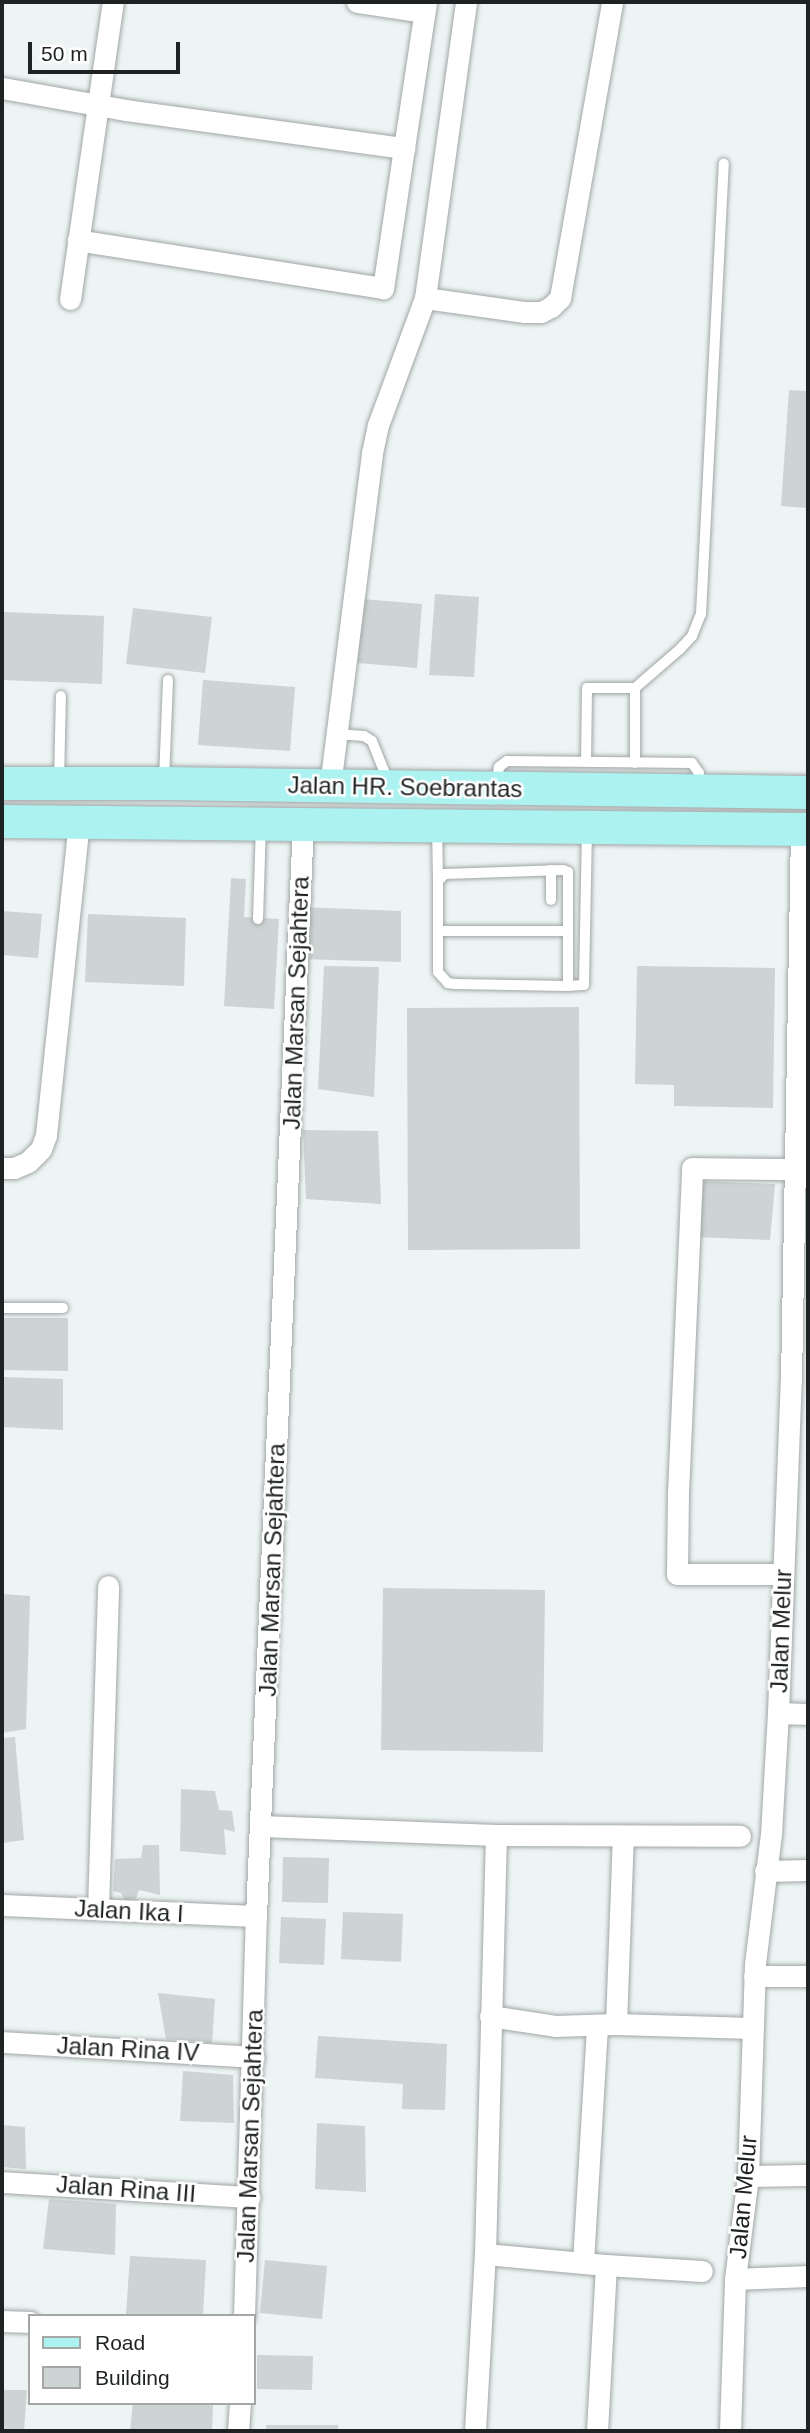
<!DOCTYPE html>
<html>
<head>
<meta charset="utf-8">
<style>
  body { margin:0 }
  #map { position:relative; width:810px; height:2433px; overflow:hidden; background:#edf4f4; font-family:Helvetica,sans-serif }
  div>[style] { position:absolute }
  .building>* { inset:0; background:#cdd4d3 }
  .roads { filter:drop-shadow(0 0 2px #a0a6a6) drop-shadow(0 0 2px #a0a6a6) }
  .service>* { height:10px; margin:-5px; padding:0 5px; transform-origin:5px; border-radius:5px; background:#fff }
  .minor>* { height:21px; margin:-10.5px; padding:0 10.5px; transform-origin:10.5px; border-radius:10.5px; background:#fff }
  .primary>* { height:33px; margin:-16.5px; padding:0 16.5px; transform-origin:16.5px; border-radius:16.5px; background:#abf2f0 }
  span { translate:-50% -50%; white-space:nowrap; text-align:center; line-height:1.15; -webkit-text-stroke:5px #fff; paint-order:stroke }
  .street-label { font-size:24px; color:#1f2222 }
  .frame { position:absolute; inset:0; border:4px solid #1f2222; pointer-events:none }
  .legend { position:absolute; left:28px; top:2314px; width:228px; height:91px; box-sizing:border-box; background:#fff; border:2px solid #a5a7a7; margin:0; padding:9px 12px; list-style:none; font-size:21px; color:#1f2222 }
  .legend li { display:flex; align-items:center; gap:14px; height:35px }
  .legend b { width:35px; border:2px solid #a5a7a7 }
  .scale { position:absolute; left:28px; top:42px; width:152px; height:32px; box-sizing:border-box; border:4px solid #1f2222; border-top:0; padding-left:9px; font-size:21px; line-height:24px; white-space:nowrap; color:#1f2222; -webkit-text-stroke:5px #fff; paint-order:stroke }
</style>
</head>
<body>
<div id="map">
  <div class="building">
    <i style="clip-path:polygon(789px 390px,808px 391px,808px 508px,781px 506px)"></i>
    <i style="clip-path:polygon(435px 594px,479px 597px,474px 677px,429px 675px)"></i>
    <i style="clip-path:polygon(363px 599px,422px 604px,417px 668px,358px 663px)"></i>
    <i style="clip-path:polygon(133px 608px,212px 617px,205px 673px,126px 664px)"></i>
    <i style="clip-path:polygon(2px 612px,104px 616px,102px 684px,2px 680px)"></i>
    <i style="clip-path:polygon(203px 680px,295px 687px,290px 751px,198px 745px)"></i>
    <i style="clip-path:polygon(231px 878px,246px 879px,244px 917px,279px 919px,274px 1009px,224px 1006px)"></i>
    <i style="clip-path:polygon(301px 907px,401px 911px,401px 962px,299px 959px)"></i>
    <i style="clip-path:polygon(2px 911px,42px 914px,38px 958px,2px 955px)"></i>
    <i style="clip-path:polygon(88px 914px,186px 918px,184px 986px,85px 982px)"></i>
    <i style="clip-path:polygon(324px 966px,379px 967px,374px 1097px,318px 1089px)"></i>
    <i style="clip-path:polygon(637px 966px,775px 968px,773px 1108px,674px 1106px,674px 1085px,635px 1084px)"></i>
    <i style="clip-path:polygon(579px 1007px,580px 1249px,408px 1250px,407px 1008px)"></i>
    <i style="clip-path:polygon(303px 1130px,378px 1131px,381px 1204px,306px 1199px)"></i>
    <i style="clip-path:polygon(699px 1181px,775px 1184px,770px 1240px,696px 1237px)"></i>
    <i style="clip-path:polygon(2px 1318px,68px 1318px,68px 1371px,2px 1370px)"></i>
    <i style="clip-path:polygon(2px 1377px,63px 1379px,63px 1430px,2px 1427px)"></i>
    <i style="clip-path:polygon(383px 1588px,545px 1590px,543px 1752px,381px 1750px)"></i>
    <i style="clip-path:polygon(2px 1594px,30px 1596px,26px 1729px,2px 1733px)"></i>
    <i style="clip-path:polygon(15px 1737px,24px 1840px,2px 1843px,2px 1738px)"></i>
    <i style="clip-path:polygon(181px 1789px,215px 1791px,219px 1810px,232px 1811px,235px 1832px,224px 1829px,226px 1855px,180px 1851px)"></i>
    <i style="clip-path:polygon(143px 1845px,159px 1845px,160px 1895px,139px 1890px,136px 1899px,125px 1900px,121px 1893px,113px 1891px,115px 1859px,141px 1858px)"></i>
    <i style="clip-path:polygon(283px 1857px,329px 1858px,328px 1903px,282px 1902px)"></i>
    <i style="clip-path:polygon(343px 1912px,403px 1914px,401px 1962px,341px 1959px)"></i>
    <i style="clip-path:polygon(281px 1917px,326px 1919px,324px 1965px,279px 1963px)"></i>
    <i style="clip-path:polygon(158px 1993px,215px 1999px,212px 2043px,166px 2039px)"></i>
    <i style="clip-path:polygon(318px 2036px,447px 2044px,445px 2110px,402px 2109px,403px 2084px,315px 2078px)"></i>
    <i style="clip-path:polygon(183px 2071px,233px 2075px,234px 2123px,180px 2121px)"></i>
    <i style="clip-path:polygon(317px 2123px,365px 2126px,366px 2192px,315px 2189px)"></i>
    <i style="clip-path:polygon(2px 2125px,25px 2127px,26px 2169px,2px 2167px)"></i>
    <i style="clip-path:polygon(49px 2199px,116px 2204px,115px 2255px,43px 2249px)"></i>
    <i style="clip-path:polygon(130px 2256px,206px 2260px,203px 2316px,126px 2314px)"></i>
    <i style="clip-path:polygon(265px 2260px,327px 2266px,322px 2319px,260px 2313px)"></i>
    <i style="clip-path:polygon(257px 2355px,313px 2356px,312px 2390px,257px 2389px)"></i>
    <i style="clip-path:polygon(2px 2390px,27px 2390px,24px 2431px,2px 2431px)"></i>
    <i style="clip-path:polygon(133px 2403px,213px 2405px,212px 2431px,130px 2431px)"></i>
    <i style="clip-path:polygon(266px 2425px,338px 2425px,338px 2431px,266px 2431px)"></i>
  </div>
  <div class="roads">
    <div class="service">
      <i style="left:635px;top:688px;width:75px;rotate:90deg"></i>
      <i style="left:336px;top:734px;width:28px;rotate:4deg"></i>
      <i style="left:364px;top:736px;width:9px;rotate:32deg"></i>
      <i style="left:372px;top:741px;width:43px;rotate:68.2deg"></i>
      <i style="left:586px;top:762px;width:74px;rotate:-89.2deg"></i>
      <i style="left:587px;top:688px;width:48px"></i>
      <i style="left:635px;top:688px;width:60px;rotate:-40.9deg"></i>
      <i style="left:680px;top:649px;width:18px;rotate:-47deg"></i>
      <i style="left:692px;top:636px;width:24px;rotate:-68deg"></i>
      <i style="left:701px;top:614px;width:451px;rotate:-87.1deg"></i>
      <i style="left:164px;top:780px;width:100px;rotate:-87.7deg"></i>
      <i style="left:59px;top:781px;width:85px;rotate:-88.7deg"></i>
      <i style="left:497px;top:785px;width:18px;rotate:-84deg"></i>
      <i style="left:499px;top:767px;width:10px;rotate:-37deg"></i>
      <i style="left:507px;top:761px;width:185px;rotate:0.6deg"></i>
      <i style="left:692px;top:763px;width:12px;rotate:55deg"></i>
      <i style="left:699px;top:773px;width:13px;rotate:86deg"></i>
      <i style="left:437px;top:827px;width:54px;rotate:88.9deg"></i>
      <i style="left:551px;top:870px;width:30px;rotate:90deg"></i>
      <i style="left:258px;top:919px;width:93px;rotate:-88.2deg"></i>
      <i style="left:438px;top:931px;width:130px"></i>
      <i style="left:568px;top:986px;width:114px;rotate:-90deg"></i>
      <i style="left:568px;top:872px;width:5px;rotate:-158deg"></i>
      <i style="left:563px;top:870px;width:118px;rotate:178.1deg"></i>
      <i style="left:445px;top:874px;width:10px;rotate:135deg"></i>
      <i style="left:438px;top:881px;width:91px;rotate:90deg"></i>
      <i style="left:438px;top:972px;width:15px;rotate:48deg"></i>
      <i style="left:448px;top:983px;width:7px;rotate:8deg"></i>
      <i style="left:455px;top:984px;width:113px;rotate:1deg"></i>
      <i style="left:568px;top:986px;width:16px;rotate:-4deg"></i>
      <i style="left:584px;top:985px;width:154px;rotate:-88.9deg"></i>
      <i style="left:2px;top:1308px;width:61px"></i>
    </div>
    <div class="minor">
      <i style="left:357px;top:2px;width:68px;rotate:8.5deg"></i>
      <i style="left:2px;top:88px;width:126px;rotate:10.1deg"></i>
      <i style="left:126px;top:110px;width:281px;rotate:7.8deg"></i>
      <i style="left:404px;top:148px;width:142px;rotate:98.5deg"></i>
      <i style="left:383px;top:288px;width:309px;rotate:-171.1deg"></i>
      <i style="left:404px;top:148px;width:148px;rotate:-81.4deg"></i>
      <i style="left:425px;top:298px;width:101px;rotate:8deg"></i>
      <i style="left:525px;top:312px;width:16px"></i>
      <i style="left:541px;top:312px;width:11px;rotate:-27deg"></i>
      <i style="left:551px;top:307px;width:13px;rotate:-45deg"></i>
      <i style="left:560px;top:298px;width:301px;rotate:-80deg"></i>
      <i style="left:70px;top:299px;width:300px;rotate:-81.8deg"></i>
      <i style="left:330px;top:786px;width:336px;rotate:-82.8deg"></i>
      <i style="left:372px;top:453px;width:29px;rotate:-78deg"></i>
      <i style="left:378px;top:425px;width:135px;rotate:-69.7deg"></i>
      <i style="left:425px;top:298px;width:299px;rotate:-82.1deg"></i>
      <i style="left:2px;top:1168px;width:12px"></i>
      <i style="left:14px;top:1168px;width:15px;rotate:-23deg"></i>
      <i style="left:28px;top:1162px;width:18px;rotate:-45deg"></i>
      <i style="left:41px;top:1149px;width:15px;rotate:-70deg"></i>
      <i style="left:46px;top:1135px;width:316px;rotate:-84deg"></i>
      <i style="left:783px;top:1574px;width:106px;rotate:180deg"></i>
      <i style="left:677px;top:1574px;width:81px;rotate:-89.3deg"></i>
      <i style="left:678px;top:1493px;width:325px;rotate:-87.5deg"></i>
      <i style="left:692px;top:1168px;width:102px;rotate:0.6deg"></i>
      <i style="left:778px;top:1713px;width:30px;rotate:2deg"></i>
      <i style="left:261px;top:1826px;width:235px;rotate:2.2deg"></i>
      <i style="left:496px;top:1835px;width:244px;rotate:0.2deg"></i>
      <i style="left:765px;top:1871px;width:43px;rotate:-1.3deg"></i>
      <i style="left:2px;top:1905px;width:254px;rotate:2.5deg"></i>
      <i style="left:98px;top:1909px;width:323px;rotate:-88.2deg"></i>
      <i style="left:754px;top:1976px;width:54px"></i>
      <i style="left:490px;top:2016px;width:66px;rotate:8.7deg"></i>
      <i style="left:555px;top:2026px;width:61px;rotate:-1.9deg"></i>
      <i style="left:616px;top:2024px;width:136px;rotate:1.7deg"></i>
      <i style="left:616px;top:2024px;width:188px;rotate:-87.9deg"></i>
      <i style="left:2px;top:2042px;width:252px;rotate:3.4deg"></i>
      <i style="left:748px;top:2176px;width:60px;rotate:-1deg"></i>
      <i style="left:2px;top:2182px;width:248px;rotate:3.5deg"></i>
      <i style="left:485px;top:2254px;width:121px;rotate:5.2deg"></i>
      <i style="left:606px;top:2265px;width:166px;rotate:93.1deg"></i>
      <i style="left:583px;top:2262px;width:237px;rotate:-86.6deg"></i>
      <i style="left:606px;top:2265px;width:96px;rotate:3.6deg"></i>
      <i style="left:735px;top:2279px;width:73px;rotate:-2.4deg"></i>
      <i style="left:244px;top:2316px;width:400px;rotate:-88.3deg"></i>
      <i style="left:256px;top:1916px;width:1093px;rotate:-87.54deg"></i>
      <i style="left:2px;top:2321px;width:28px;rotate:2deg"></i>
      <i style="left:238px;top:2431px;width:28px;rotate:-86deg"></i>
      <i style="left:475px;top:2431px;width:177px;rotate:-86.8deg"></i>
      <i style="left:485px;top:2254px;width:419px;rotate:-88.5deg"></i>
      <i style="left:730px;top:2431px;width:152px;rotate:-88.1deg"></i>
      <i style="left:735px;top:2279px;width:104px;rotate:-82.8deg"></i>
      <i style="left:748px;top:2176px;width:212px;rotate:-88.1deg"></i>
      <i style="left:755px;top:1964px;width:131px;rotate:-83deg"></i>
      <i style="left:771px;top:1834px;width:121px;rotate:-86.7deg"></i>
      <i style="left:778px;top:1713px;width:332px;rotate:-87.8deg"></i>
      <i style="left:791px;top:1381px;width:552px;rotate:-88.96deg"></i>
    </div>
    <div class="primary">
      <i style="left:2px;top:783px;width:162px"></i>
      <i style="left:164px;top:783px;width:644px;rotate:0.8deg"></i>
      <i style="left:2px;top:821px;width:806px;rotate:0.57deg"></i>
    </div>
  </div>
  <div class="street-label">
    <span style="left:405px;top:787px;rotate:1deg">Jalan HR. Soebrantas</span>
    <span style="left:296px;top:1003px;rotate:-88deg">Jalan Marsan Sejahtera</span>
    <span style="left:272px;top:1570px;rotate:-88deg">Jalan Marsan Sejahtera</span>
    <span style="left:781px;top:1631px;rotate:-88deg">Jalan Melur</span>
    <span style="left:129px;top:1911px;rotate:3deg">Jalan Ika I</span>
    <span style="left:128px;top:2049px;rotate:3deg">Jalan Rina IV</span>
    <span style="left:250px;top:2136px;rotate:-88deg">Jalan Marsan Sejahtera</span>
    <span style="left:126px;top:2189px;rotate:4deg">Jalan Rina III</span>
    <span style="left:743px;top:2197px;rotate:-85deg">Jalan Melur</span>
  </div>
  <div class="frame"></div>
  <ul class="legend">
  <li><b style="height:9px;background:#abf2f0"></b>Road</li>
  <li><b style="height:19px;background:#cdd4d3"></b>Building</li>
  </ul>
  <div class="scale">50 m</div>
</div>
</body>
</html>
